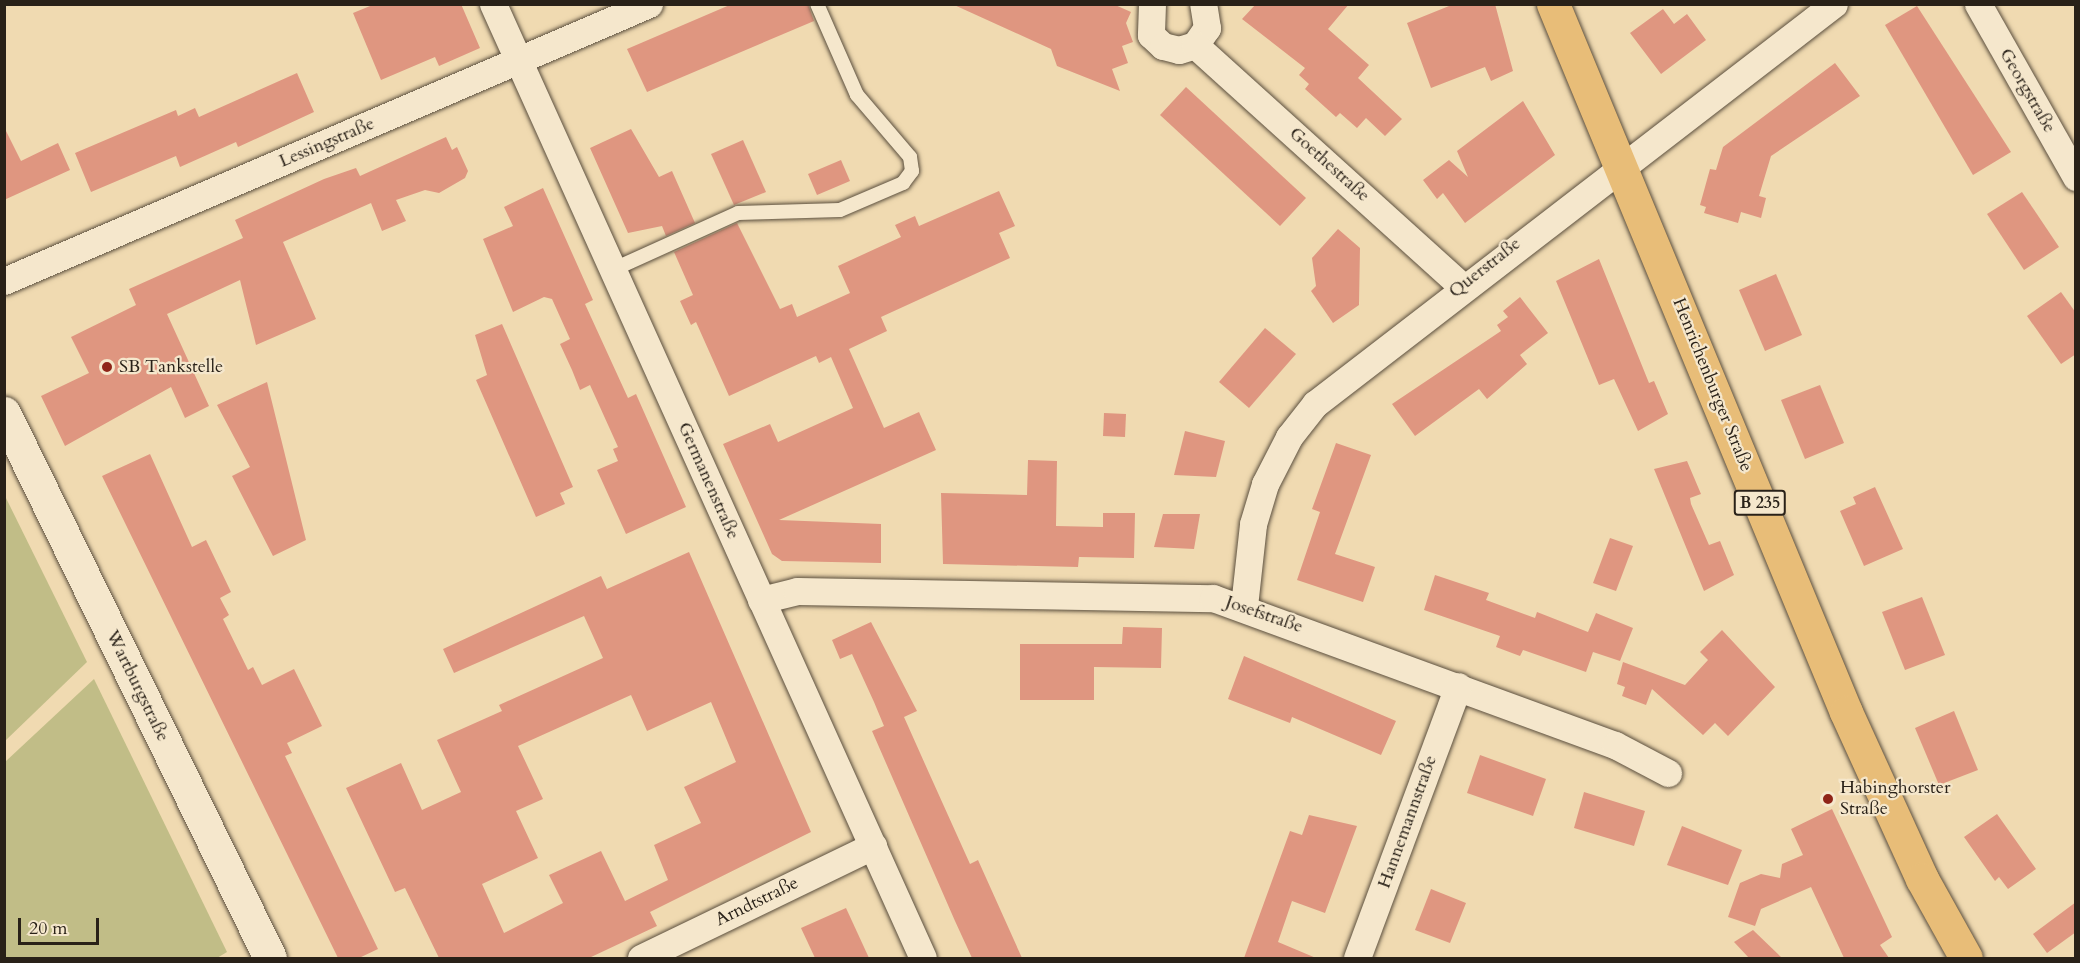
<!DOCTYPE html>
<html>
<head>
<meta charset="utf-8">
<style>
  body { margin:0 }
  #map { position:relative; width:2080px; height:963px; overflow:hidden; background:#f0dab1; font-family:Cardo,serif }
  div>[style] { position:absolute }
  .green>* { inset:0; background:#c1bd87 }
  .building>* { inset:0; background:#df9680 }
  .roads { filter:drop-shadow(0 0 2px #5b4f3e) drop-shadow(0 0 2px #5b4f3e) }
  .service>* { height:14px; margin:-7px; padding:0 7px; transform-origin:7px; border-radius:7px; background:#f5e7cc }
  .minor>* { height:27px; margin:-13.5px; padding:0 13.5px; transform-origin:13.5px; border-radius:13.5px; background:#f5e7cc }
  .secondary>* { height:33px; margin:-16.5px; padding:0 16.5px; transform-origin:16.5px; border-radius:16.5px; background:#f5e7cc }
  .primary>* { height:33px; margin:-16.5px; padding:0 16.5px; transform-origin:16.5px; border-radius:16.5px; background:#e8bd78 }
  .dots>* { width:16px; height:16px; translate:-50% -50%; box-sizing:border-box; border:3px solid #f5e7cc; border-radius:50% }
  span { translate:-50% -50%; white-space:nowrap; text-align:center; line-height:1.15; -webkit-text-stroke:4.5px #f5e7cc; paint-order:stroke }
  .shield-label span { padding:2px 4px; background:#f5e7cc; border:2px solid; border-radius:4px; -webkit-text-stroke-width:0 }
  .shield-label { font-size:16px; color:#292118; font-weight:700 }
  .street-label { font-size:18px; color:#292118 }
  .poi-label { font-size:18px; color:#292118 }
  .left { translate:0 -50%; text-align:left }
  .frame { position:absolute; inset:0; border:6px solid #292118; pointer-events:none }
  .scale { position:absolute; left:18px; top:918px; width:81px; height:27px; box-sizing:border-box; border:3px solid #292118; border-top:0; padding-left:8px; font-size:18px; line-height:21px; white-space:nowrap; color:#292118; -webkit-text-stroke:4px #f5e7cc; paint-order:stroke }
</style>
</head>
<body>
<div id="map">
  <div class="green">
    <i style="clip-path:polygon(4px 494px,87px 662px,5px 741px,4px 741px)"></i>
    <i style="clip-path:polygon(94px 679px,227px 952px,217px 958px,5px 958px,5px 762px)"></i>
  </div>
  <div class="building">
    <i style="clip-path:polygon(375px 4px,461px 4px,480px 48px,439px 66px,435px 57px,381px 80px,353px 13px)"></i>
    <i style="clip-path:polygon(732px 4px,808px 4px,814px 21px,647px 92px,627px 49px)"></i>
    <i style="clip-path:polygon(952px 4px,1113px 4px,1131px 12px,1126px 23px,1133px 42px,1122px 46px,1128px 63px,1112px 69px,1120px 91px,1057px 66px,1051px 49px)"></i>
    <i style="clip-path:polygon(1256px 4px,1349px 4px,1328px 29px,1369px 65px,1358px 78px,1402px 119px,1385px 136px,1366px 118px,1357px 128px,1340px 113px,1336px 117px,1305px 89px,1309px 84px,1299px 75px,1305px 68px,1242px 19px)"></i>
    <i style="clip-path:polygon(1454px 4px,1495px 4px,1513px 71px,1491px 81px,1485px 67px,1431px 88px,1407px 23px)"></i>
    <i style="clip-path:polygon(1917px 6px,2011px 152px,1973px 175px,1885px 25px)"></i>
    <i style="clip-path:polygon(1663px 9px,1674px 24px,1687px 14px,1706px 40px,1661px 74px,1630px 33px)"></i>
    <i style="clip-path:polygon(1835px 63px,1860px 96px,1771px 156px,1759px 196px,1766px 198px,1761px 218px,1741px 212px,1738px 223px,1704px 213px,1706px 207px,1700px 205px,1710px 169px,1716px 170px,1723px 147px)"></i>
    <i style="clip-path:polygon(297px 73px,314px 112px,238px 147px,236px 142px,180px 167px,176px 156px,91px 192px,75px 153px,176px 110px,178px 116px,195px 108px,199px 117px)"></i>
    <i style="clip-path:polygon(1186px 87px,1306px 198px,1280px 226px,1160px 115px)"></i>
    <i style="clip-path:polygon(1523px 101px,1555px 155px,1465px 223px,1443px 193px,1437px 199px,1423px 180px,1449px 160px,1468px 177px,1457px 151px)"></i>
    <i style="clip-path:polygon(4px 127px,21px 161px,58px 143px,70px 170px,4px 200px)"></i>
    <i style="clip-path:polygon(631px 129px,659px 177px,672px 171px,695px 223px,666px 236px,662px 226px,628px 233px,590px 148px)"></i>
    <i style="clip-path:polygon(446px 137px,452px 150px,457px 147px,468px 171px,465px 178px,439px 193px,425px 190px,396px 200px,406px 221px,382px 231px,371px 203px,283px 242px,316px 319px,256px 345px,240px 280px,167px 314px,209px 406px,185px 418px,171px 387px,65px 446px,41px 396px,89px 373px,71px 337px,136px 305px,129px 289px,243px 238px,235px 220px,324px 179px,356px 168px,360px 176px)"></i>
    <i style="clip-path:polygon(743px 140px,766px 192px,734px 205px,711px 154px)"></i>
    <i style="clip-path:polygon(841px 160px,850px 181px,817px 195px,808px 174px)"></i>
    <i style="clip-path:polygon(543px 188px,593px 300px,585px 304px,628px 398px,636px 394px,686px 507px,626px 534px,597px 470px,618px 461px,613px 449px,618px 447px,590px 385px,580px 390px,572px 370px,560px 344px,570px 339px,552px 299px,544px 297px,513px 312px,483px 239px,513px 226px,504px 207px)"></i>
    <i style="clip-path:polygon(999px 191px,1015px 226px,999px 233px,1010px 258px,881px 317px,887px 331px,849px 349px,884px 428px,919px 412px,936px 450px,779px 520px,881px 524px,881px 563px,782px 561px,772px 554px,723px 444px,770px 424px,778px 442px,853px 408px,831px 357px,819px 363px,816px 356px,729px 396px,696px 322px,691px 325px,680px 301px,693px 295px,674px 252px,737px 223px,780px 309px,792px 304px,797px 317px,850px 293px,838px 266px,901px 237px,895px 225px,915px 216px,919px 226px)"></i>
    <i style="clip-path:polygon(2022px 192px,2059px 247px,2024px 270px,1987px 214px)"></i>
    <i style="clip-path:polygon(1338px 229px,1360px 248px,1359px 305px,1333px 323px,1311px 291px,1316px 286px,1312px 258px)"></i>
    <i style="clip-path:polygon(1599px 259px,1649px 383px,1654px 381px,1668px 414px,1638px 431px,1614px 379px,1599px 385px,1556px 281px)"></i>
    <i style="clip-path:polygon(1776px 274px,1802px 335px,1765px 351px,1739px 290px)"></i>
    <i style="clip-path:polygon(2061px 292px,2076px 313px,2076px 354px,2061px 364px,2027px 316px)"></i>
    <i style="clip-path:polygon(1520px 297px,1548px 333px,1520px 355px,1527px 364px,1487px 399px,1479px 389px,1415px 436px,1392px 404px,1501px 331px,1497px 325px,1508px 317px,1503px 311px)"></i>
    <i style="clip-path:polygon(502px 324px,573px 487px,560px 493px,565px 504px,536px 517px,476px 380px,487px 375px,475px 335px)"></i>
    <i style="clip-path:polygon(1265px 328px,1296px 354px,1249px 408px,1219px 382px)"></i>
    <i style="clip-path:polygon(267px 382px,306px 540px,273px 556px,232px 476px,250px 467px,217px 405px)"></i>
    <i style="clip-path:polygon(1820px 385px,1844px 443px,1805px 459px,1781px 400px)"></i>
    <i style="clip-path:polygon(1104px 413px,1126px 414px,1125px 437px,1103px 436px)"></i>
    <i style="clip-path:polygon(1185px 431px,1225px 441px,1216px 477px,1174px 475px)"></i>
    <i style="clip-path:polygon(1336px 443px,1371px 455px,1335px 554px,1375px 567px,1363px 602px,1297px 580px,1320px 512px,1312px 509px)"></i>
    <i style="clip-path:polygon(150px 454px,192px 547px,206px 540px,231px 592px,220px 598px,229px 615px,223px 619px,248px 670px,253px 667px,262px 685px,294px 669px,322px 726px,287px 743px,292px 753px,285px 756px,378px 949px,359px 958px,338px 958px,102px 476px)"></i>
    <i style="clip-path:polygon(1028px 460px,1057px 461px,1056px 526px,1103px 527px,1103px 513px,1135px 513px,1134px 558px,1079px 557px,1078px 567px,943px 564px,941px 493px,1027px 495px)"></i>
    <i style="clip-path:polygon(1687px 461px,1701px 494px,1690px 498px,1691px 504px,1709px 545px,1720px 541px,1734px 575px,1704px 591px,1654px 469px)"></i>
    <i style="clip-path:polygon(1875px 487px,1903px 549px,1864px 566px,1840px 511px,1856px 504px,1853px 497px)"></i>
    <i style="clip-path:polygon(1163px 514px,1200px 514px,1194px 549px,1154px 547px)"></i>
    <i style="clip-path:polygon(1610px 538px,1633px 546px,1616px 591px,1593px 583px)"></i>
    <i style="clip-path:polygon(evenodd,689px 552px,811px 832px,650px 912px,657px 926px,589px 958px,439px 958px,405px 888px,395px 892px,346px 788px,401px 763px,422px 810px,461px 792px,437px 740px,502px 711px,499px 705px,603px 658px,584px 616px,454px 673px,443px 649px,601px 576px,607px 589px,689px 552px,631px 695px,647px 731px,711px 702px,736px 762px,684px 787px,701px 823px,654px 845px,668px 880px,625px 901px,601px 851px,549px 875px,563px 903px,504px 933px,482px 884px,538px 858px,516px 811px,543px 799px,518px 746px,631px 695px)"></i>
    <i style="clip-path:polygon(1435px 575px,1489px 593px,1486px 600px,1535px 618px,1537px 612px,1588px 632px,1596px 613px,1633px 628px,1620px 661px,1593px 652px,1586px 672px,1523px 650px,1520px 656px,1496px 647px,1500px 636px,1424px 610px)"></i>
    <i style="clip-path:polygon(1922px 597px,1945px 655px,1905px 670px,1882px 612px)"></i>
    <i style="clip-path:polygon(871px 622px,917px 711px,904px 717px,929px 773px,970px 864px,978px 860px,1022px 958px,972px 958px,955px 921px,872px 731px,884px 726px,874px 702px,852px 654px,840px 659px,832px 640px)"></i>
    <i style="clip-path:polygon(1123px 627px,1162px 628px,1161px 668px,1094px 667px,1094px 700px,1020px 700px,1020px 644px,1122px 644px)"></i>
    <i style="clip-path:polygon(1722px 630px,1775px 687px,1728px 736px,1715px 723px,1703px 735px,1652px 689px,1646px 705px,1622px 696px,1625px 687px,1617px 684px,1623px 662px,1685px 685px,1708px 660px,1700px 652px)"></i>
    <i style="clip-path:polygon(1244px 656px,1396px 721px,1381px 755px,1292px 717px,1290px 723px,1228px 699px)"></i>
    <i style="clip-path:polygon(1954px 711px,1978px 770px,1939px 785px,1915px 728px)"></i>
    <i style="clip-path:polygon(1480px 755px,1546px 779px,1533px 816px,1467px 793px)"></i>
    <i style="clip-path:polygon(1584px 792px,1645px 811px,1634px 846px,1574px 828px)"></i>
    <i style="clip-path:polygon(1832px 809px,1892px 937px,1880px 945px,1889px 958px,1844px 958px,1811px 887px,1761px 909px,1755px 926px,1728px 917px,1740px 883px,1761px 874px,1780px 878px,1782px 864px,1803px 855px,1791px 829px)"></i>
    <i style="clip-path:polygon(1997px 814px,2036px 869px,2008px 889px,1999px 877px,1995px 881px,1964px 837px)"></i>
    <i style="clip-path:polygon(1309px 815px,1357px 826px,1325px 913px,1292px 901px,1278px 942px,1316px 958px,1244px 958px,1290px 831px,1302px 835px)"></i>
    <i style="clip-path:polygon(1682px 826px,1742px 850px,1728px 885px,1667px 865px)"></i>
    <i style="clip-path:polygon(1431px 889px,1466px 903px,1450px 943px,1415px 930px)"></i>
    <i style="clip-path:polygon(2076px 902px,2076px 932px,2047px 953px,2033px 934px)"></i>
    <i style="clip-path:polygon(846px 908px,869px 958px,815px 958px,801px 928px)"></i>
    <i style="clip-path:polygon(1753px 930px,1782px 958px,1749px 958px,1734px 942px)"></i>
  </div>
  <div class="roads">
    <div class="service">
      <i style="left:612px;top:270px;width:138px;rotate:-24.3deg"></i>
      <i style="left:738px;top:213px;width:102px;rotate:-1.7deg"></i>
      <i style="left:840px;top:210px;width:69px;rotate:-23.2deg"></i>
      <i style="left:903px;top:183px;width:15px;rotate:-53deg"></i>
      <i style="left:912px;top:171px;width:14px;rotate:-98deg"></i>
      <i style="left:910px;top:157px;width:82px;rotate:-130.5deg"></i>
      <i style="left:857px;top:95px;width:99px;rotate:-113.7deg"></i>
    </div>
    <div class="minor">
      <i style="left:493px;top:4px;width:1046px;rotate:65.74deg"></i>
      <i style="left:1152px;top:4px;width:31px;rotate:92deg"></i>
      <i style="left:1151px;top:35px;width:16px;rotate:43deg"></i>
      <i style="left:1163px;top:46px;width:16px;rotate:14deg"></i>
      <i style="left:1179px;top:50px;width:17px;rotate:-17deg"></i>
      <i style="left:1195px;top:45px;width:21px;rotate:-55deg"></i>
      <i style="left:1207px;top:28px;width:24px;rotate:-99deg"></i>
      <i style="left:1978px;top:4px;width:199px;rotate:60.5deg"></i>
      <i style="left:1195px;top:45px;width:360px;rotate:42.1deg"></i>
      <i style="left:4px;top:281px;width:702px;rotate:-23.24deg"></i>
      <i style="left:761px;top:600px;width:37px;rotate:-14deg"></i>
      <i style="left:797px;top:591px;width:416px;rotate:1deg"></i>
      <i style="left:1213px;top:598px;width:428px;rotate:20.1deg"></i>
      <i style="left:1615px;top:745px;width:60px;rotate:27.8deg"></i>
      <i style="left:1244px;top:606px;width:82px;rotate:-83.7deg"></i>
      <i style="left:1253px;top:524px;width:42px;rotate:-73.3deg"></i>
      <i style="left:1265px;top:484px;width:53px;rotate:-62.9deg"></i>
      <i style="left:1289px;top:437px;width:42px;rotate:-51.8deg"></i>
      <i style="left:1315px;top:404px;width:655px;rotate:-37.62deg"></i>
      <i style="left:641px;top:958px;width:258px;rotate:-25.8deg"></i>
      <i style="left:1357px;top:958px;width:290px;rotate:-69.6deg"></i>
    </div>
    <div class="secondary">
      <i style="left:4px;top:413px;width:606px;rotate:63.98deg"></i>
    </div>
    <div class="primary">
      <i style="left:1553px;top:4px;width:766px;rotate:67.52deg"></i>
      <i style="left:1846px;top:712px;width:183px;rotate:65.5deg"></i>
      <i style="left:1922px;top:879px;width:90px;rotate:60.9deg"></i>
    </div>
  </div>
  <div class="dots">
    <i style="left:107px;top:367px;background:#8f2418"></i>
    <i style="left:1828px;top:799px;background:#8f2418"></i>
  </div>
  <div class="shield-label">
    <span style="left:1760px;top:503px">B 235</span>
  </div>
  <div class="street-label">
    <span style="left:2027px;top:91px;rotate:60deg">Georgstraße</span>
    <span style="left:327px;top:143px;rotate:-23deg">Lessingstraße</span>
    <span style="left:1329px;top:165px;rotate:42deg">Goethestraße</span>
    <span style="left:1485px;top:268px;rotate:-38deg">Querstraße</span>
    <span style="left:1712px;top:385px;rotate:68deg">Henrichenburger Straße</span>
    <span style="left:708px;top:481px;rotate:66deg">Germanenstraße</span>
    <span style="left:1264px;top:615px;rotate:19deg">Josefstraße</span>
    <span style="left:137px;top:686px;rotate:64deg">Wartburgstraße</span>
    <span style="left:1408px;top:822px;rotate:-70deg">Hannemannstraße</span>
    <span style="left:757px;top:902px;rotate:-26deg">Arndtstraße</span>
  </div>
  <div class="poi-label">
    <span class="left" style="left:119px;top:367px">SB Tankstelle</span>
    <span class="left" style="left:1840px;top:799px">Habinghorster<br>Straße</span>
  </div>
  <div class="frame"></div>
  <div class="scale">20 m</div>
</div>
</body>
</html>
